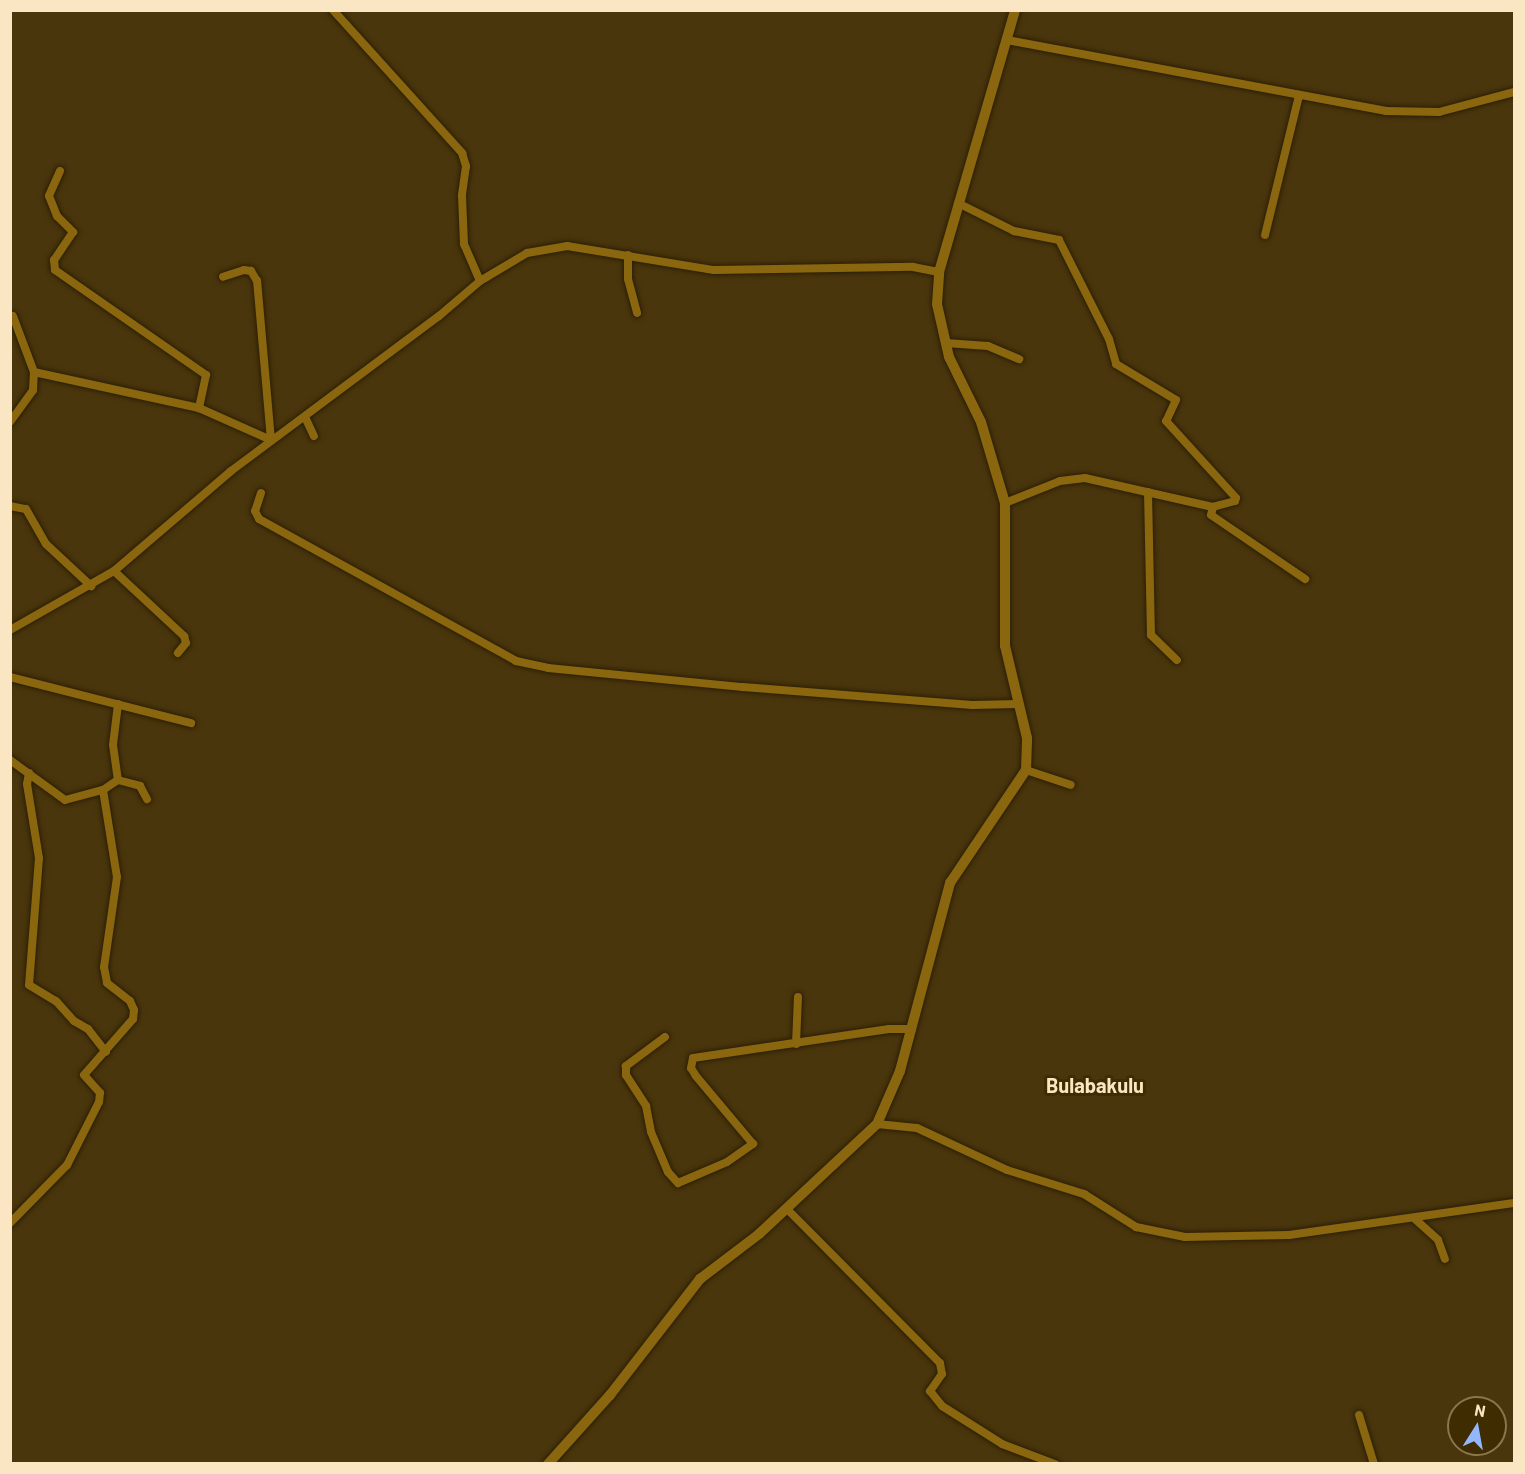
<!DOCTYPE html>
<html>
<head>
<meta charset="utf-8">
<style>
  body { margin:0 }
  #map { position:relative; width:1525px; height:1474px; overflow:hidden; background:#4a360c; font-family:Barlow,sans-serif }
  div>[style] { position:absolute }
  .roads { filter:drop-shadow(0 0 2px #2b1f07) drop-shadow(0 0 2px #2b1f07) }
  .street>* { height:8px; margin:-4px; padding:0 4px; transform-origin:4px; border-radius:4px; background:#8a660f }
  .secondary>* { height:10px; margin:-5px; padding:0 5px; transform-origin:5px; border-radius:5px; background:#8a660f }
  span { translate:-50% -50%; white-space:nowrap; text-align:center; line-height:1.15; -webkit-text-stroke:6px #3f2c00; paint-order:stroke }
  .quarter-label { font-size:20px; color:#fae6c2; font-weight:700 }
  .frame { position:absolute; inset:0; border:12px solid #fae6c2; pointer-events:none }
  .north { position:absolute; left:1447px; top:1396px; width:60px; height:60px; box-sizing:border-box; background:#3f2c00; border:2px solid #8a764e; border-radius:50%; rotate:11deg; font-size:16px; font-weight:700; line-height:24px; text-align:center; color:#fae6c2 }
  .north::after { content:''; display:block; margin:auto; width:21px; height:27px; background:#93b7fd; clip-path:polygon(50% 0,100% 100%,50% 72%,0 100%) }
</style>
</head>
<body>
<div id="map">
  <div class="roads">
    <div class="street">
      <i style="left:333px;top:10px;width:193px;rotate:47.9deg"></i>
      <i style="left:462px;top:153px;width:14px;rotate:73deg"></i>
      <i style="left:466px;top:166px;width:30px;rotate:98deg"></i>
      <i style="left:462px;top:196px;width:48px;rotate:87.6deg"></i>
      <i style="left:464px;top:244px;width:40px;rotate:66.6deg"></i>
      <i style="left:1007px;top:40px;width:386px;rotate:10.6deg"></i>
      <i style="left:1386px;top:111px;width:53px;rotate:1.1deg"></i>
      <i style="left:1439px;top:112px;width:78px;rotate:-14.9deg"></i>
      <i style="left:60px;top:171px;width:27px;rotate:114deg"></i>
      <i style="left:49px;top:196px;width:22px;rotate:68deg"></i>
      <i style="left:57px;top:216px;width:23px;rotate:45deg"></i>
      <i style="left:73px;top:232px;width:34px;rotate:124deg"></i>
      <i style="left:54px;top:260px;width:10px;rotate:84deg"></i>
      <i style="left:55px;top:270px;width:184px;rotate:34.8deg"></i>
      <i style="left:206px;top:375px;width:34px;rotate:102deg"></i>
      <i style="left:958px;top:203px;width:63px;rotate:26.6deg"></i>
      <i style="left:1014px;top:231px;width:46px;rotate:11.3deg"></i>
      <i style="left:1059px;top:240px;width:111px;rotate:63.2deg"></i>
      <i style="left:1109px;top:339px;width:26px;rotate:74deg"></i>
      <i style="left:1116px;top:364px;width:70px;rotate:31deg"></i>
      <i style="left:1176px;top:400px;width:23px;rotate:115deg"></i>
      <i style="left:1166px;top:421px;width:104px;rotate:47.7deg"></i>
      <i style="left:1236px;top:498px;width:3px;rotate:108deg"></i>
      <i style="left:1235px;top:501px;width:23px;rotate:165deg"></i>
      <i style="left:1213px;top:507px;width:8px;rotate:104deg"></i>
      <i style="left:1211px;top:515px;width:114px;rotate:34.2deg"></i>
      <i style="left:1265px;top:235px;width:143px;rotate:-76.3deg"></i>
      <i style="left:628px;top:255px;width:24px;rotate:90deg"></i>
      <i style="left:628px;top:279px;width:35px;rotate:75deg"></i>
      <i style="left:946px;top:343px;width:42px;rotate:4.1deg"></i>
      <i style="left:988px;top:346px;width:34px;rotate:23deg"></i>
      <i style="left:34px;top:372px;width:169px;rotate:12.3deg"></i>
      <i style="left:199px;top:408px;width:79px;rotate:24deg"></i>
      <i style="left:271px;top:440px;width:160px;rotate:-95deg"></i>
      <i style="left:257px;top:281px;width:12px;rotate:-121deg"></i>
      <i style="left:251px;top:271px;width:7px;rotate:-172deg"></i>
      <i style="left:244px;top:270px;width:22px;rotate:162deg"></i>
      <i style="left:305px;top:417px;width:21px;rotate:65deg"></i>
      <i style="left:10px;top:422px;width:39px;rotate:-54deg"></i>
      <i style="left:33px;top:390px;width:18px;rotate:-87deg"></i>
      <i style="left:34px;top:372px;width:60px;rotate:-110.6deg"></i>
      <i style="left:1148px;top:492px;width:143px;rotate:88.8deg"></i>
      <i style="left:1151px;top:635px;width:36px;rotate:44deg"></i>
      <i style="left:261px;top:493px;width:19px;rotate:108deg"></i>
      <i style="left:255px;top:511px;width:9px;rotate:63deg"></i>
      <i style="left:259px;top:519px;width:294px;rotate:28.9deg"></i>
      <i style="left:516px;top:661px;width:33px;rotate:12deg"></i>
      <i style="left:548px;top:668px;width:196px;rotate:5.6deg"></i>
      <i style="left:743px;top:687px;width:230px;rotate:4.5deg"></i>
      <i style="left:972px;top:705px;width:46px;rotate:-1.2deg"></i>
      <i style="left:1005px;top:503px;width:59px;rotate:-21.8deg"></i>
      <i style="left:1060px;top:481px;width:25px;rotate:-7deg"></i>
      <i style="left:1085px;top:478px;width:131px;rotate:12.8deg"></i>
      <i style="left:10px;top:506px;width:16px;rotate:11deg"></i>
      <i style="left:26px;top:509px;width:40px;rotate:60.3deg"></i>
      <i style="left:46px;top:544px;width:62px;rotate:43deg"></i>
      <i style="left:114px;top:571px;width:96px;rotate:42.9deg"></i>
      <i style="left:184px;top:636px;width:7px;rotate:74deg"></i>
      <i style="left:186px;top:643px;width:13px;rotate:129deg"></i>
      <i style="left:10px;top:630px;width:120px;rotate:-29.6deg"></i>
      <i style="left:114px;top:571px;width:154px;rotate:-40.5deg"></i>
      <i style="left:231px;top:471px;width:259px;rotate:-36.7deg"></i>
      <i style="left:439px;top:316px;width:54px;rotate:-40.5deg"></i>
      <i style="left:480px;top:281px;width:55px;rotate:-30.8deg"></i>
      <i style="left:527px;top:253px;width:41px;rotate:-9.9deg"></i>
      <i style="left:567px;top:246px;width:149px;rotate:9.3deg"></i>
      <i style="left:714px;top:270px;width:199px;rotate:-0.9deg"></i>
      <i style="left:913px;top:267px;width:26px;rotate:11deg"></i>
      <i style="left:10px;top:677px;width:187px;rotate:14.3deg"></i>
      <i style="left:118px;top:704px;width:41px;rotate:97deg"></i>
      <i style="left:113px;top:745px;width:35px;rotate:82deg"></i>
      <i style="left:118px;top:780px;width:23px;rotate:15deg"></i>
      <i style="left:140px;top:786px;width:15px;rotate:62deg"></i>
      <i style="left:10px;top:760px;width:68px;rotate:36deg"></i>
      <i style="left:65px;top:800px;width:39px;rotate:-15deg"></i>
      <i style="left:103px;top:790px;width:88px;rotate:80.9deg"></i>
      <i style="left:117px;top:877px;width:91px;rotate:98.2deg"></i>
      <i style="left:104px;top:967px;width:16px;rotate:79deg"></i>
      <i style="left:107px;top:983px;width:29px;rotate:38deg"></i>
      <i style="left:130px;top:1001px;width:10px;rotate:66deg"></i>
      <i style="left:134px;top:1010px;width:9px;rotate:96deg"></i>
      <i style="left:133px;top:1019px;width:74px;rotate:131.2deg"></i>
      <i style="left:84px;top:1075px;width:24px;rotate:48deg"></i>
      <i style="left:100px;top:1093px;width:9px;rotate:96deg"></i>
      <i style="left:99px;top:1102px;width:71px;rotate:116.9deg"></i>
      <i style="left:67px;top:1165px;width:81px;rotate:134.5deg"></i>
      <i style="left:1026px;top:770px;width:47px;rotate:18.4deg"></i>
      <i style="left:29px;top:773px;width:11px;rotate:100deg"></i>
      <i style="left:27px;top:784px;width:75px;rotate:80.8deg"></i>
      <i style="left:39px;top:858px;width:127px;rotate:94.5deg"></i>
      <i style="left:29px;top:985px;width:31px;rotate:31deg"></i>
      <i style="left:56px;top:1001px;width:27px;rotate:48deg"></i>
      <i style="left:74px;top:1021px;width:16px;rotate:30deg"></i>
      <i style="left:88px;top:1029px;width:29px;rotate:52deg"></i>
      <i style="left:103px;top:790px;width:18px;rotate:-34deg"></i>
      <i style="left:665px;top:1037px;width:49px;rotate:143.4deg"></i>
      <i style="left:626px;top:1066px;width:9px;rotate:90deg"></i>
      <i style="left:626px;top:1075px;width:37px;rotate:57deg"></i>
      <i style="left:646px;top:1106px;width:26px;rotate:79deg"></i>
      <i style="left:651px;top:1132px;width:43px;rotate:67deg"></i>
      <i style="left:668px;top:1172px;width:15px;rotate:48deg"></i>
      <i style="left:678px;top:1183px;width:53px;rotate:-23.2deg"></i>
      <i style="left:727px;top:1162px;width:32px;rotate:-35deg"></i>
      <i style="left:753px;top:1144px;width:89px;rotate:-130deg"></i>
      <i style="left:696px;top:1076px;width:9px;rotate:-122deg"></i>
      <i style="left:691px;top:1068px;width:10px;rotate:-79deg"></i>
      <i style="left:693px;top:1058px;width:198px;rotate:-8.4deg"></i>
      <i style="left:889px;top:1029px;width:23px"></i>
      <i style="left:796px;top:1044px;width:47px;rotate:-87.6deg"></i>
      <i style="left:877px;top:1124px;width:40px;rotate:5.7deg"></i>
      <i style="left:917px;top:1128px;width:99px;rotate:25deg"></i>
      <i style="left:1007px;top:1170px;width:81px;rotate:17.3deg"></i>
      <i style="left:1084px;top:1194px;width:62px;rotate:32.4deg"></i>
      <i style="left:1136px;top:1227px;width:50px;rotate:11.5deg"></i>
      <i style="left:1185px;top:1237px;width:104px;rotate:-1.1deg"></i>
      <i style="left:1289px;top:1235px;width:227px;rotate:-8.1deg"></i>
      <i style="left:787px;top:1209px;width:217px;rotate:45.2deg"></i>
      <i style="left:940px;top:1363px;width:11px;rotate:80deg"></i>
      <i style="left:942px;top:1374px;width:21px;rotate:125deg"></i>
      <i style="left:930px;top:1391px;width:19px;rotate:51deg"></i>
      <i style="left:942px;top:1406px;width:71px;rotate:32.3deg"></i>
      <i style="left:1002px;top:1444px;width:57px;rotate:20.7deg"></i>
      <i style="left:1415px;top:1219px;width:31px;rotate:42deg"></i>
      <i style="left:1438px;top:1240px;width:20px;rotate:70deg"></i>
      <i style="left:1359px;top:1415px;width:51px;rotate:73deg"></i>
    </div>
    <div class="secondary">
      <i style="left:548px;top:1464px;width:93px;rotate:-48.1deg"></i>
      <i style="left:610px;top:1395px;width:147px;rotate:-52.2deg"></i>
      <i style="left:700px;top:1279px;width:74px;rotate:-37.3deg"></i>
      <i style="left:759px;top:1234px;width:161px;rotate:-43deg"></i>
      <i style="left:877px;top:1124px;width:58px;rotate:-66.5deg"></i>
      <i style="left:900px;top:1071px;width:195px;rotate:-75.1deg"></i>
      <i style="left:950px;top:883px;width:136px;rotate:-56.1deg"></i>
      <i style="left:1026px;top:770px;width:32px;rotate:-88deg"></i>
      <i style="left:1027px;top:738px;width:95px;rotate:-103.4deg"></i>
      <i style="left:1005px;top:646px;width:143px;rotate:-90deg"></i>
      <i style="left:1005px;top:503px;width:84px;rotate:-106.5deg"></i>
      <i style="left:981px;top:422px;width:72px;rotate:-116.2deg"></i>
      <i style="left:949px;top:357px;width:54px;rotate:-102.8deg"></i>
      <i style="left:937px;top:304px;width:32px;rotate:-86deg"></i>
      <i style="left:939px;top:272px;width:273px;rotate:-73.8deg"></i>
    </div>
  </div>
  <div class="quarter-label">
    <span style="left:1095px;top:1085px">Bulabakulu</span>
  </div>
  <div class="frame"></div>
  <div class="north">N</div>
</div>
</body>
</html>
